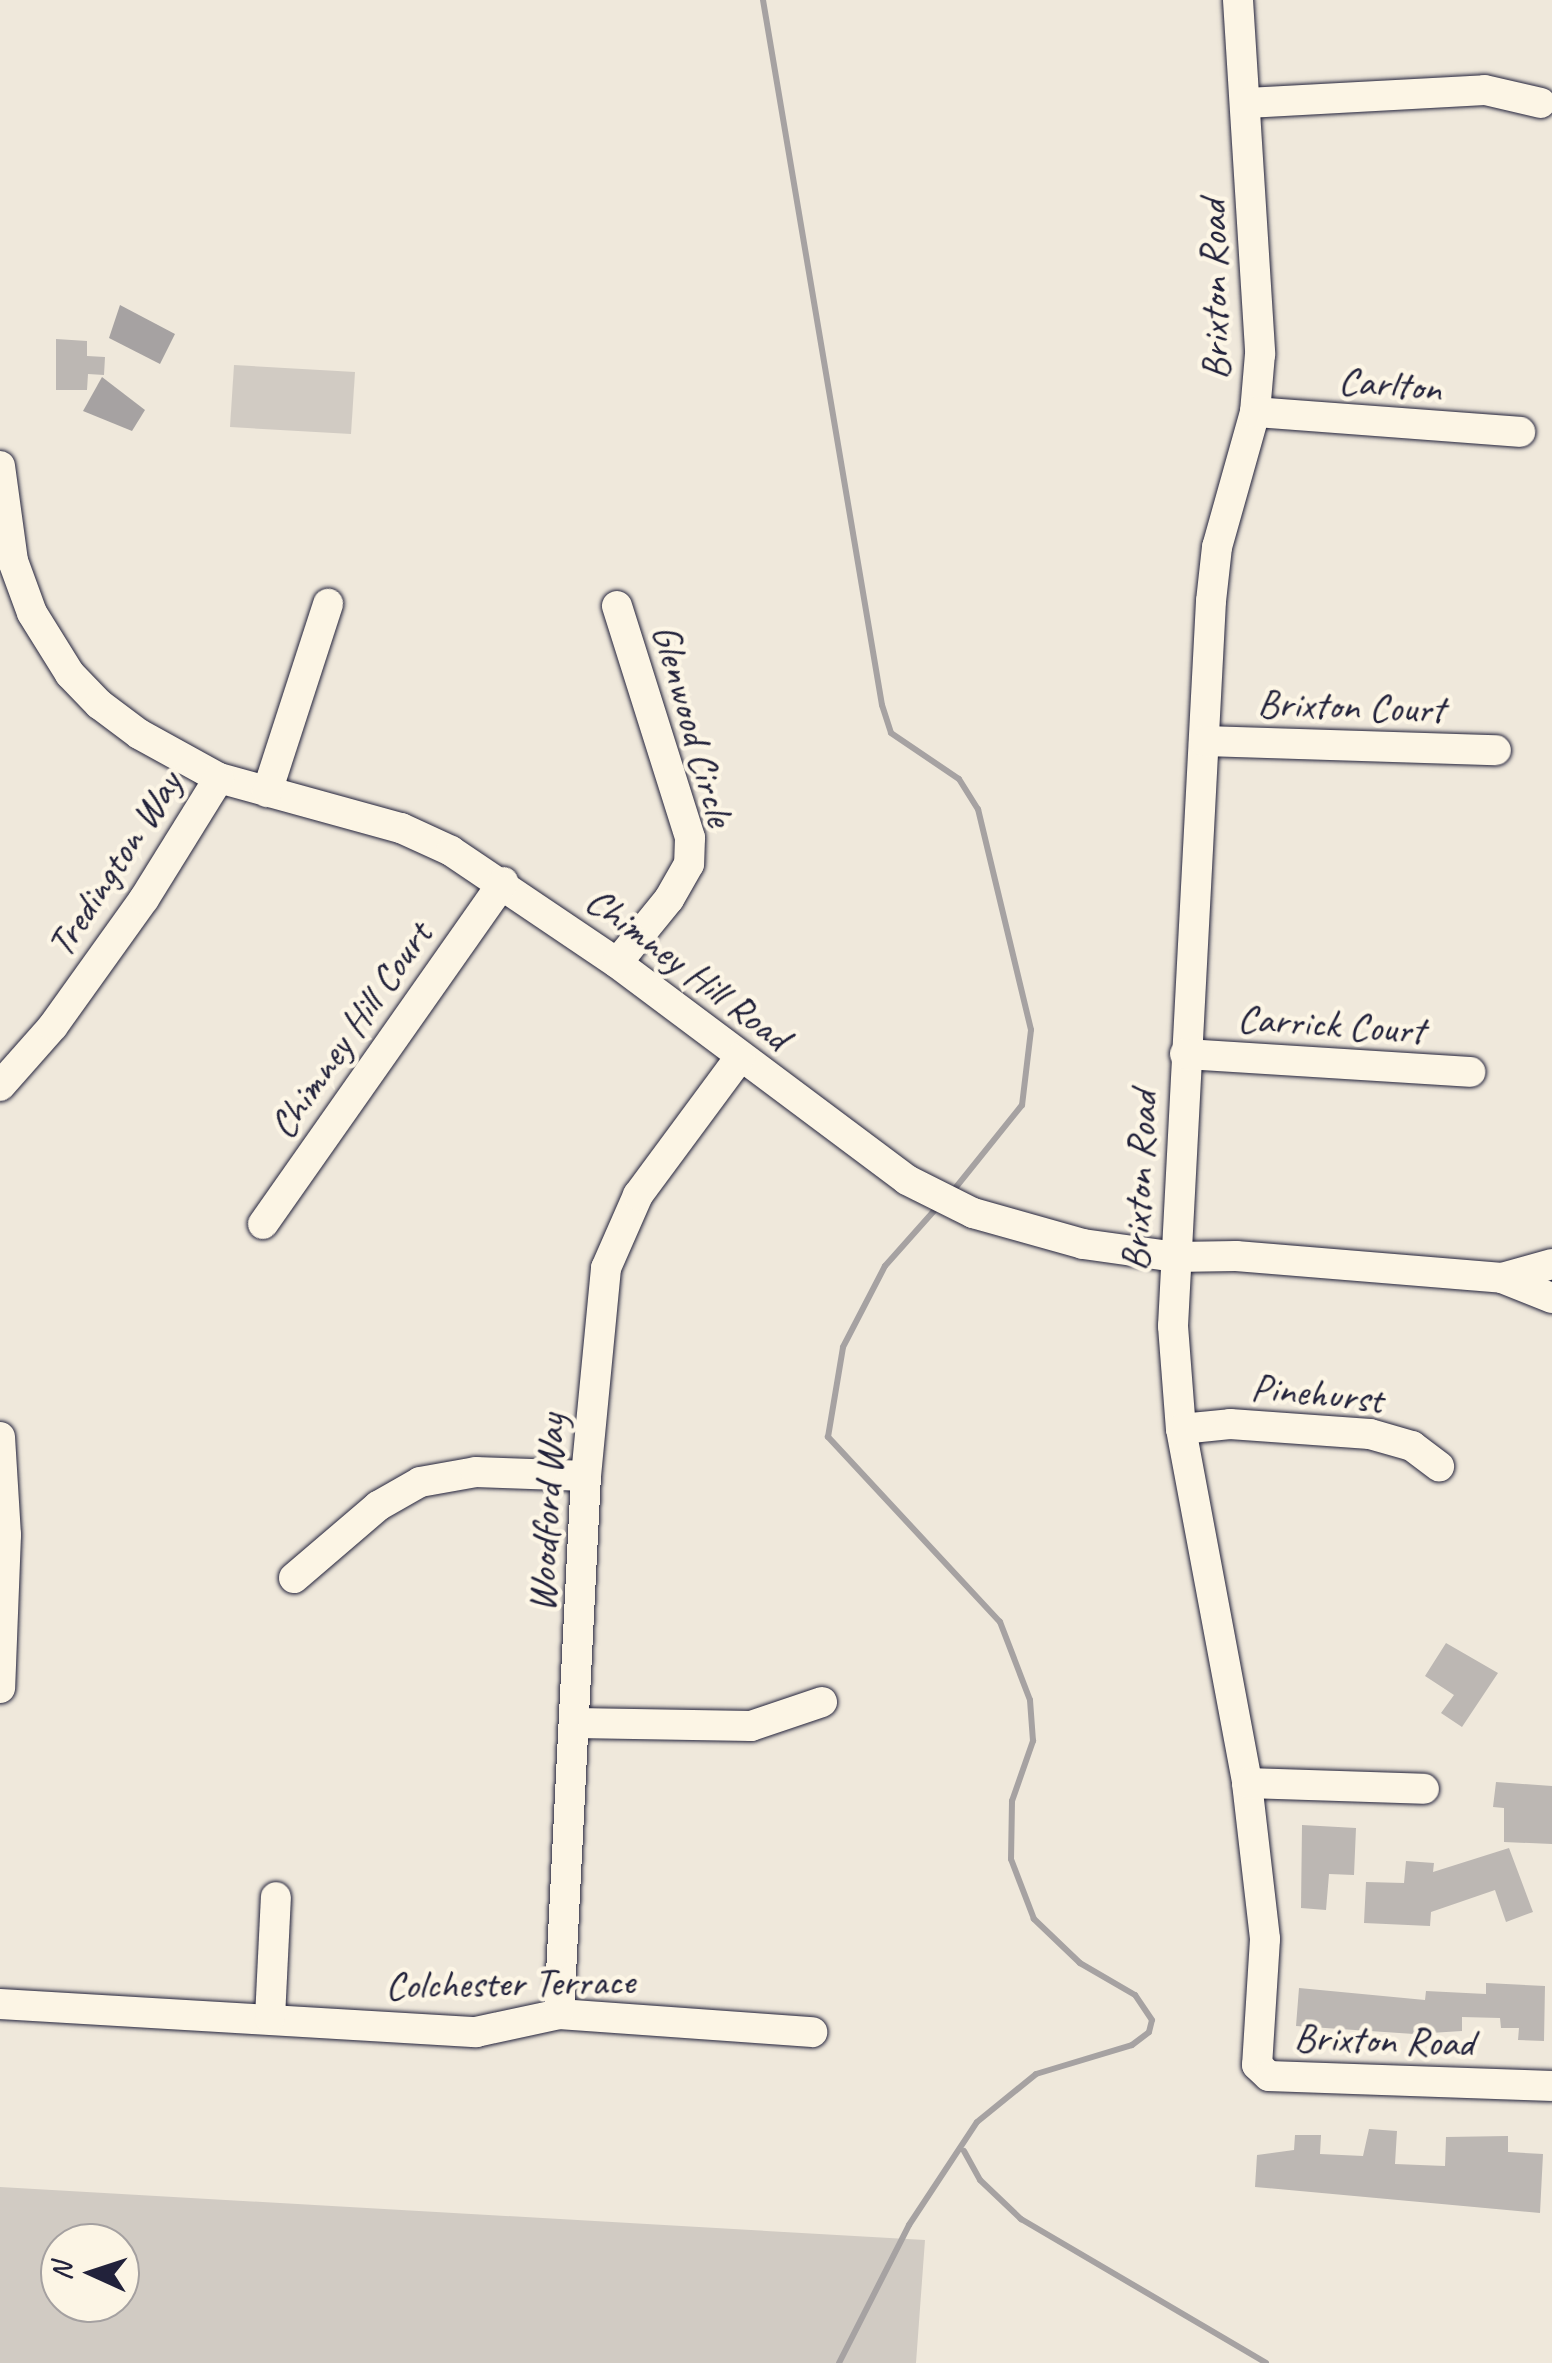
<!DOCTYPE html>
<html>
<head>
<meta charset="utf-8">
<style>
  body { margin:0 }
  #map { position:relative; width:1552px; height:2363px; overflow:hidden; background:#efe8db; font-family:Caveat,sans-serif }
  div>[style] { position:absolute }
  .green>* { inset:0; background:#d1cbc3 }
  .water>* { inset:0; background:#a6a2a2 }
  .stream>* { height:6px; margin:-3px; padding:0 3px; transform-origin:3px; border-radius:3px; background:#a6a2a2 }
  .building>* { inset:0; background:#bcb7b3 }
  .roads { filter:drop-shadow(0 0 2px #22223b) drop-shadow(0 0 2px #22223b) }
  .minor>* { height:30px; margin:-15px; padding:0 15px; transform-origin:15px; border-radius:15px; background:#fcf5e5 }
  span { translate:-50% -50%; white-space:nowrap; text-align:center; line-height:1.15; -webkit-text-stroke:9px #fcf5e5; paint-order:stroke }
  .street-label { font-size:40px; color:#22223b }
  .north { position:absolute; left:40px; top:2223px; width:100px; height:100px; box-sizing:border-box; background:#fcf5e5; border:2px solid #a5a1a1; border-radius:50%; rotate:273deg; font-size:28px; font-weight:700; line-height:40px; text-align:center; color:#22223b }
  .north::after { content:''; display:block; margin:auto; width:35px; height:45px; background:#22223b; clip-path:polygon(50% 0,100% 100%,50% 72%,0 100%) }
</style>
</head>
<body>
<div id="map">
  <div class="green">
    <i style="clip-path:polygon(234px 365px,355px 372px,351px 434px,230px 427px)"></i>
    <i style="clip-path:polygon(evenodd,0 2187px,925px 2240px,916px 2363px,0 2363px,0 2187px,60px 2243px,120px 2243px,120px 2303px,60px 2303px,60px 2243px)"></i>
  </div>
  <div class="water">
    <i style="clip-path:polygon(120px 305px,175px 334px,160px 364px,109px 338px)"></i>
    <i style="clip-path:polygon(102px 377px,145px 410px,132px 431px,83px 411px)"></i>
  </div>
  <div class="stream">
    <i style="left:763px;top:0;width:715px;rotate:80.42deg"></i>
    <i style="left:882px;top:705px;width:29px;rotate:72deg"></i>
    <i style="left:891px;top:733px;width:82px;rotate:34.1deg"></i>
    <i style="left:959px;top:779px;width:36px;rotate:58deg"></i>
    <i style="left:978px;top:809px;width:227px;rotate:76.5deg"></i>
    <i style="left:1031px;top:1030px;width:76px;rotate:96.8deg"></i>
    <i style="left:1022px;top:1105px;width:112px;rotate:128.8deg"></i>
    <i style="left:964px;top:2151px;width:33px;rotate:61deg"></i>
    <i style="left:980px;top:2180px;width:57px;rotate:43.6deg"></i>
    <i style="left:1021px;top:2219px;width:284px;rotate:30.4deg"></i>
    <i style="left:839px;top:2363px;width:155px;rotate:-63.1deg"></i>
    <i style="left:909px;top:2225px;width:123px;rotate:-56.6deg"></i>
    <i style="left:977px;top:2122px;width:76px;rotate:-39.1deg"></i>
    <i style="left:1036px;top:2074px;width:100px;rotate:-16.8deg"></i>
    <i style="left:1132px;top:2045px;width:21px;rotate:-37deg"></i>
    <i style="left:1149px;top:2032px;width:12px;rotate:-76deg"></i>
    <i style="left:1152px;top:2020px;width:30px;rotate:-124deg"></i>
    <i style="left:1135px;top:1995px;width:64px;rotate:-149.8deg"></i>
    <i style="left:1080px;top:1963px;width:64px;rotate:-136.3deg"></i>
    <i style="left:1034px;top:1919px;width:64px;rotate:-111deg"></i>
    <i style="left:1011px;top:1859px;width:58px;rotate:-89deg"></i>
    <i style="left:1012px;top:1801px;width:64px;rotate:-70.7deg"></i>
    <i style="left:1033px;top:1741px;width:41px;rotate:-94.2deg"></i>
    <i style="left:1030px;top:1700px;width:84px;rotate:-111deg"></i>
    <i style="left:1000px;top:1622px;width:253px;rotate:-132.9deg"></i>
    <i style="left:828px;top:1437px;width:91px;rotate:-80.5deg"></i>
    <i style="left:843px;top:1347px;width:91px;rotate:-62.6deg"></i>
    <i style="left:885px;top:1266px;width:83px;rotate:-48.4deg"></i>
  </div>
  <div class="building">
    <i style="clip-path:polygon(56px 339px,87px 341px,87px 356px,105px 357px,104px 375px,88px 374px,87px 390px,56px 390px)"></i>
    <i style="clip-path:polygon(1446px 1643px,1498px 1673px,1462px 1727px,1441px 1713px,1454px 1695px,1425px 1676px)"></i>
    <i style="clip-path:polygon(1496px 1782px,1552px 1786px,1552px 1844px,1504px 1842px,1504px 1808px,1493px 1807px)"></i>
    <i style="clip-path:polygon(1302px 1825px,1356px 1828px,1354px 1875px,1329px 1874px,1326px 1910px,1301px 1908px)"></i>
    <i style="clip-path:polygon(1509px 1848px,1533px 1912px,1506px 1922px,1495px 1890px,1431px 1912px,1430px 1926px,1364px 1923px,1366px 1882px,1404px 1883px,1406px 1861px,1434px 1863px,1433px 1872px)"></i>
    <i style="clip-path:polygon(1486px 1983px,1545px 1986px,1544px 2041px,1518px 2040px,1519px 2028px,1501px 2028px,1500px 2018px,1462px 2017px,1462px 2031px,1414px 2034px,1296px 2026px,1299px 1988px,1425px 2000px,1426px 1991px,1486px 1994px)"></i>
    <i style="clip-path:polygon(1369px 2129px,1397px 2131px,1395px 2164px,1445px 2166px,1446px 2137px,1508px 2136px,1508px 2152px,1543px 2154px,1540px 2213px,1255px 2187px,1257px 2155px,1294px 2150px,1295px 2135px,1321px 2135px,1320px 2154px,1363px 2156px)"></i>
  </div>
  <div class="roads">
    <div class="minor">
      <i style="left:1238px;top:0;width:355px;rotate:86.4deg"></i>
      <i style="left:1260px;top:354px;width:58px;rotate:94.9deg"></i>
      <i style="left:1255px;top:412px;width:140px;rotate:105.7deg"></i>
      <i style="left:1217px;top:547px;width:54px;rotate:96.3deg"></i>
      <i style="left:1211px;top:601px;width:726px;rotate:93deg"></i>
      <i style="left:1173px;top:1326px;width:103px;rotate:85.6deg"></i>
      <i style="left:1181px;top:1429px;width:360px;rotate:79.4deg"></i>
      <i style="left:1247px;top:1783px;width:157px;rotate:83.4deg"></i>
      <i style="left:1265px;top:1939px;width:126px;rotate:93.6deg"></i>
      <i style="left:1257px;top:2065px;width:16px;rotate:43deg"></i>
      <i style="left:1269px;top:2076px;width:283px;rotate:2deg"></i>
      <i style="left:1247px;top:103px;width:238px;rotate:-3.1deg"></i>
      <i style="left:1485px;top:90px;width:57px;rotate:13.1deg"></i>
      <i style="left:1255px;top:412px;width:266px;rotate:4.3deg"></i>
      <i style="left:0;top:466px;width:96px;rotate:82.2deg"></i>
      <i style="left:13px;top:561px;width:55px;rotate:69.9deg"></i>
      <i style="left:32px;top:613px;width:72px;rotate:58.1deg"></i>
      <i style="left:70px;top:674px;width:42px;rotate:46deg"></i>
      <i style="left:99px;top:704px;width:50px;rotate:36.9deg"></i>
      <i style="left:139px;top:734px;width:91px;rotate:28.8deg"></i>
      <i style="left:219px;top:778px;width:189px;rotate:15.4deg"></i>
      <i style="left:401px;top:828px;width:55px;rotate:24.7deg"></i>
      <i style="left:451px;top:851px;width:200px;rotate:34deg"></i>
      <i style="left:617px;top:963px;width:362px;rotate:36.8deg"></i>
      <i style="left:907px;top:1180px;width:74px;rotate:26.6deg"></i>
      <i style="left:973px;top:1213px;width:114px;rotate:15.7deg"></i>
      <i style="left:1083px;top:1244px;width:93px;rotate:8deg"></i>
      <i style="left:1175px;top:1257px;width:61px;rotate:-0.9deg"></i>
      <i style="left:1236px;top:1256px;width:267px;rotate:4.7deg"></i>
      <i style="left:1502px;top:1278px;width:54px;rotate:21.8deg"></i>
      <i style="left:617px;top:606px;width:243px;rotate:72.5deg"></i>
      <i style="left:690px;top:838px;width:26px;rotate:92deg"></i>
      <i style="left:689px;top:864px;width:40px;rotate:119.7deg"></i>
      <i style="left:669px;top:899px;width:82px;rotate:129.1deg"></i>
      <i style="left:1204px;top:741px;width:292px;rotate:1.8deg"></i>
      <i style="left:267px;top:792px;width:198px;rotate:-72deg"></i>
      <i style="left:1185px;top:1054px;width:286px;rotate:3.6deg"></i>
      <i style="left:0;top:1086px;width:80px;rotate:-48.5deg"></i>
      <i style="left:53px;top:1026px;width:156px;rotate:-54.4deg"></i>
      <i style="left:144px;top:899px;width:142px;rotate:-58.2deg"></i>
      <i style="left:263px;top:1224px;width:418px;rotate:-54.9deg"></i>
      <i style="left:1502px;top:1278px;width:52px;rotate:-15.6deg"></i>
      <i style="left:1181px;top:1429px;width:49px;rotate:-5.8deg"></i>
      <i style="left:1230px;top:1424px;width:140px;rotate:4.1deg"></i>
      <i style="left:1370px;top:1434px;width:44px;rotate:15.9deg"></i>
      <i style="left:1412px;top:1446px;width:34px;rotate:37deg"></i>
      <i style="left:0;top:1437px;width:98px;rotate:86.5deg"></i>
      <i style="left:6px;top:1535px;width:153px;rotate:92.2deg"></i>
      <i style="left:294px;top:1578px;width:111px;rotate:-40.6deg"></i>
      <i style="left:378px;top:1506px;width:48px;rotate:-29.7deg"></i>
      <i style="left:420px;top:1482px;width:57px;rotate:-10.1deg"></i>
      <i style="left:476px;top:1472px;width:110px;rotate:2.1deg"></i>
      <i style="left:576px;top:1723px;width:175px;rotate:1deg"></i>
      <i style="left:751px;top:1726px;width:75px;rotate:-18.7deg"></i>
      <i style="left:1247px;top:1783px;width:177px;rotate:1.9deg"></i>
      <i style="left:0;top:2004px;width:477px;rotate:3.4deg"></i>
      <i style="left:476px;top:2032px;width:85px;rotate:-12.2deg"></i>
      <i style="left:559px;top:2014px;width:254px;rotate:4.1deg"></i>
      <i style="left:559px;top:2014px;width:539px;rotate:-87.13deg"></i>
      <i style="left:586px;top:1476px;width:209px;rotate:-84.5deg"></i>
      <i style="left:606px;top:1268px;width:80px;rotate:-66.3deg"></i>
      <i style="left:638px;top:1195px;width:172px;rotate:-53.5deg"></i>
      <i style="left:270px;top:2018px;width:121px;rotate:-87.2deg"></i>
    </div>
  </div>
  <div class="street-label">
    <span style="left:1214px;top:290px;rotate:-91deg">Brixton Road</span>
    <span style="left:1390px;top:384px;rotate:5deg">Carlton</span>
    <span style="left:1351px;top:706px;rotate:2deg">Brixton Court</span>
    <span style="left:693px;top:725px;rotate:74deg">Glenwood Circle</span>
    <span style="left:114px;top:864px;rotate:-57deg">Tredington Way</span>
    <span style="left:688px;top:968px;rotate:37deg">Chimney Hill Road</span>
    <span style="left:1331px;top:1024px;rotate:4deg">Carrick Court</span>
    <span style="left:350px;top:1030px;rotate:-55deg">Chimney Hill Court</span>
    <span style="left:1139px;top:1181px;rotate:-87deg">Brixton Road</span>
    <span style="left:1317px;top:1393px;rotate:6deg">Pinehurst</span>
    <span style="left:546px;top:1513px;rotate:-87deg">Woodford Way</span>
    <span style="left:510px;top:1983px;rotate:-1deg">Colchester Terrace</span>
    <span style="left:1384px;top:2040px;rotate:2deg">Brixton Road</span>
  </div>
  <div class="north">N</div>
</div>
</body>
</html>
